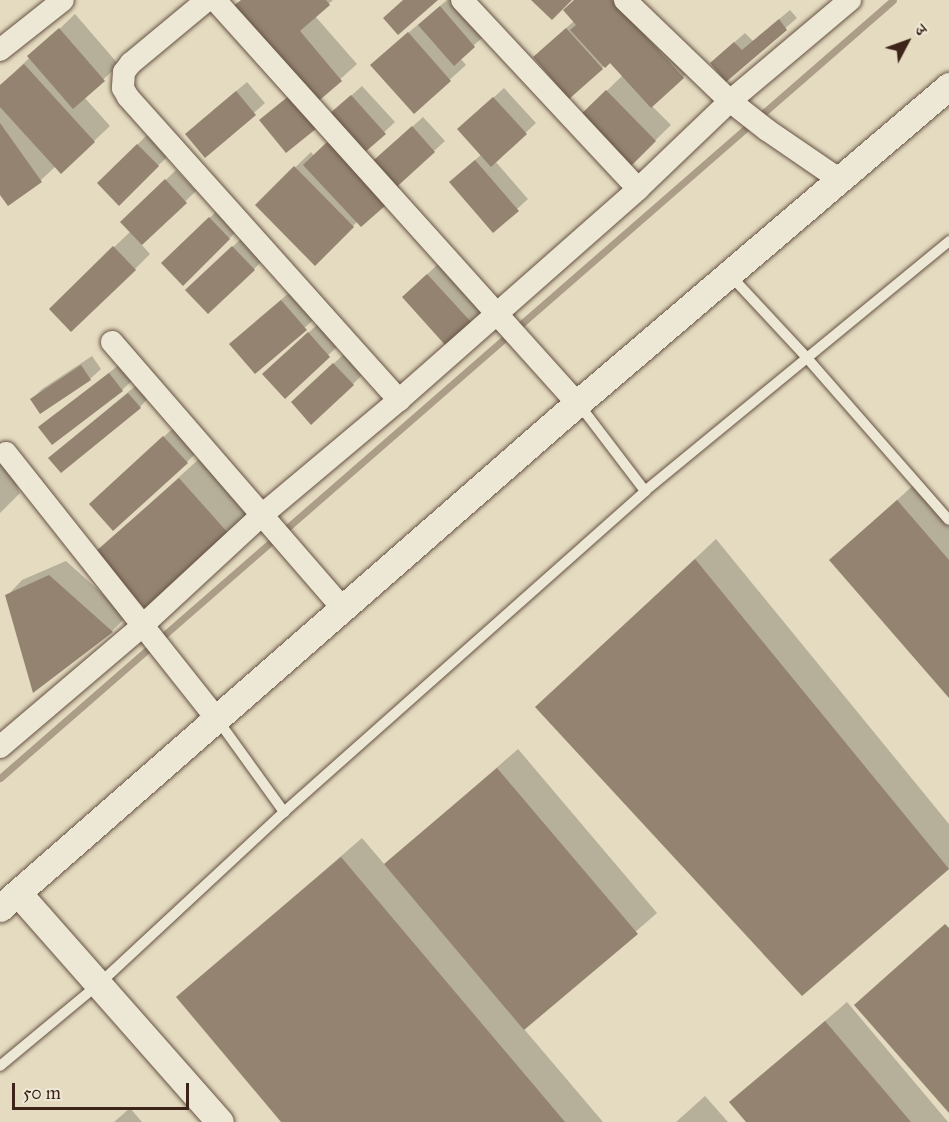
<!DOCTYPE html>
<html>
<head>
<meta charset="utf-8">
<style>
  body { margin:0 }
  #map { position:relative; width:949px; height:1122px; overflow:hidden; background:#e4dbc0; font-family:"IM FELL Great Primer","Noto Serif Devanagari",serif }
  div>[style] { position:absolute }
  .shadow>* { inset:0; background:#0003 }
  .stream>* { height:7px; margin:-3.5px; padding:0 3.5px; transform-origin:3.5px; border-radius:3.5px; background:#ab9d87 }
  .building>* { inset:0; background:#938370 }
  .roads { filter:drop-shadow(0 0 2px #665243) drop-shadow(0 0 2px #665243) }
  .service>* { height:10px; margin:-5px; padding:0 5px; transform-origin:5px; border-radius:5px; background:#ede8d6 }
  .minor>* { height:22px; margin:-11px; padding:0 11px; transform-origin:11px; border-radius:11px; background:#ede8d6 }
  .tertiary>* { height:27px; margin:-13.5px; padding:0 13.5px; transform-origin:13.5px; border-radius:13.5px; background:#ede8d6 }
  span { translate:-50% -50%; white-space:nowrap; text-align:center; line-height:1.15; -webkit-text-stroke:6px #ede8d6; paint-order:stroke }
  .north { position:absolute; left:877px; top:12px; width:60px; height:60px; -webkit-text-stroke:4px #ede8d6; paint-order:stroke; rotate:49deg; font-size:16px; font-weight:700; line-height:24px; text-align:center; color:#3c2419 }
  .north::after { content:''; display:block; margin:auto; width:21px; height:27px; background:#3c2419; clip-path:polygon(50% 0,100% 100%,50% 72%,0 100%) }
  .scale { position:absolute; left:12px; top:1083px; width:177px; height:27px; box-sizing:border-box; border:3px solid #3c2419; border-top:0; padding-left:8px; font-size:18px; line-height:21px; white-space:nowrap; color:#3c2419; -webkit-text-stroke:4px #ede8d6; paint-order:stroke }
</style>
</head>
<body>
<div id="map">
  <div class="shadow">
    <i style="clip-path:polygon(241px 0,333px 0,315px 16px,357px 64px,315px 102px)"></i>
    <i style="clip-path:polygon(447px 0,453px 0,484px 36px,460px 58px,466px 65px,414px 112px,388px 50px)"></i>
    <i style="clip-path:polygon(576px 0,642px 0,699px 62px,652px 106px,671px 125px,626px 169px,578px 119px,623px 75px,610px 61px,569px 97px,545px 47px,574px 21px)"></i>
    <i style="clip-path:polygon(790px 10px,797px 18px,727px 79px,722px 53px,745px 33px,753px 41px)"></i>
    <i style="clip-path:polygon(75px 14px,119px 65px,84px 97px,110px 126px,61px 172px,56px 166px,41px 180px,8px 204px,0 193px,0 86px)"></i>
    <i style="clip-path:polygon(247px 82px,265px 103px,205px 156px,197px 124px)"></i>
    <i style="clip-path:polygon(362px 86px,395px 122px,365px 150px,375px 161px,423px 117px,445px 141px,397px 184px,400px 188px,385px 203px,358px 221px,315px 264px,257px 205px,311px 152px,314px 156px,343px 128px,342px 104px)"></i>
    <i style="clip-path:polygon(504px 88px,536px 123px,495px 161px,528px 199px,493px 231px,461px 172px,482px 154px,470px 119px)"></i>
    <i style="clip-path:polygon(148px 134px,169px 155px,119px 204px,99px 183px)"></i>
    <i style="clip-path:polygon(176px 170px,196px 191px,141px 244px,150px 254px,135px 269px,66px 293px,131px 231px,133px 212px)"></i>
    <i style="clip-path:polygon(220px 208px,240px 228px,183px 284px,163px 263px)"></i>
    <i style="clip-path:polygon(243px 237px,264px 259px,254px 269px,197px 280px)"></i>
    <i style="clip-path:polygon(438px 264px,481px 312px,446px 344px,414px 287px)"></i>
    <i style="clip-path:polygon(297px 286px,321px 313px,255px 372px,247px 329px)"></i>
    <i style="clip-path:polygon(319px 323px,339px 345px,285px 396px,275px 364px)"></i>
    <i style="clip-path:polygon(344px 354px,363px 374px,353px 384px,303px 392px)"></i>
    <i style="clip-path:polygon(92px 356px,101px 369px,90px 379px,32px 399px,42px 389px)"></i>
    <i style="clip-path:polygon(120px 364px,133px 380px,122px 390px,40px 427px)"></i>
    <i style="clip-path:polygon(139px 383px,150px 396px,140px 407px,61px 448px)"></i>
    <i style="clip-path:polygon(180px 422px,202px 447px,187px 462px,106px 489px)"></i>
    <i style="clip-path:polygon(0 448px,20px 493px,0 513px)"></i>
    <i style="clip-path:polygon(200px 458px,249px 513px,145px 607px,97px 552px)"></i>
    <i style="clip-path:polygon(918px 481px,949px 516px,949px 696px,831px 560px)"></i>
    <i style="clip-path:polygon(716px 539px,949px 824px,949px 869px,802px 994px,558px 687px)"></i>
    <i style="clip-path:polygon(66px 561px,127px 616px,112px 631px,34px 691px,7px 596px,22px 580px)"></i>
    <i style="clip-path:polygon(518px 749px,657px 913px,524px 1029px,603px 1122px,283px 1122px,178px 997px,362px 838px,385px 865px)"></i>
    <i style="clip-path:polygon(847px 1002px,948px 1122px,748px 1122px,731px 1102px)"></i>
    <i style="clip-path:polygon(705px 1096px,728px 1122px,676px 1122px)"></i>
    <i style="clip-path:polygon(130px 1108px,142px 1122px,114px 1122px)"></i>
  </div>
  <div class="stream">
    <i style="left:0;top:778px;width:1184px;rotate:-41.06deg"></i>
  </div>
  <div class="building">
    <i style="clip-path:polygon(241px 0,326px 0,330px 5px,300px 31px,342px 81px,315px 104px,232px 7px)"></i>
    <i style="clip-path:polygon(403px 0,438px 0,398px 35px,383px 18px)"></i>
    <i style="clip-path:polygon(531px 0,572px 0,552px 20px)"></i>
    <i style="clip-path:polygon(574px 0,612px 0,684px 78px,651px 108px,610px 63px,605px 68px,570px 30px,576px 25px,563px 10px)"></i>
    <i style="clip-path:polygon(440px 6px,475px 47px,454px 66px,418px 25px)"></i>
    <i style="clip-path:polygon(779px 19px,787px 30px,726px 82px,710px 63px,734px 42px,742px 50px)"></i>
    <i style="clip-path:polygon(59px 28px,105px 81px,73px 109px,27px 56px)"></i>
    <i style="clip-path:polygon(566px 28px,603px 69px,569px 99px,533px 57px)"></i>
    <i style="clip-path:polygon(408px 32px,451px 81px,414px 114px,370px 65px)"></i>
    <i style="clip-path:polygon(24px 64px,95px 142px,61px 174px,0 107px,0 85px)"></i>
    <i style="clip-path:polygon(606px 90px,656px 141px,626px 171px,576px 119px)"></i>
    <i style="clip-path:polygon(236px 91px,256px 115px,205px 158px,185px 134px)"></i>
    <i style="clip-path:polygon(290px 95px,317px 128px,286px 153px,259px 120px)"></i>
    <i style="clip-path:polygon(351px 95px,386px 134px,364px 153px,329px 114px)"></i>
    <i style="clip-path:polygon(493px 97px,527px 134px,491px 167px,457px 129px)"></i>
    <i style="clip-path:polygon(0 123px,42px 182px,8px 206px,0 195px)"></i>
    <i style="clip-path:polygon(412px 126px,435px 152px,390px 193px,366px 167px)"></i>
    <i style="clip-path:polygon(327px 142px,386px 205px,361px 227px,303px 165px)"></i>
    <i style="clip-path:polygon(137px 144px,159px 166px,119px 206px,97px 183px)"></i>
    <i style="clip-path:polygon(475px 160px,519px 211px,493px 233px,449px 182px)"></i>
    <i style="clip-path:polygon(294px 166px,354px 227px,315px 266px,255px 205px)"></i>
    <i style="clip-path:polygon(165px 179px,187px 203px,142px 245px,120px 222px)"></i>
    <i style="clip-path:polygon(209px 217px,230px 239px,183px 286px,161px 263px)"></i>
    <i style="clip-path:polygon(113px 246px,136px 270px,71px 332px,49px 309px)"></i>
    <i style="clip-path:polygon(232px 246px,255px 270px,208px 314px,185px 290px)"></i>
    <i style="clip-path:polygon(427px 274px,472px 323px,446px 346px,402px 297px)"></i>
    <i style="clip-path:polygon(281px 300px,307px 330px,255px 374px,229px 344px)"></i>
    <i style="clip-path:polygon(308px 332px,330px 357px,285px 399px,262px 374px)"></i>
    <i style="clip-path:polygon(333px 363px,354px 385px,311px 425px,291px 402px)"></i>
    <i style="clip-path:polygon(81px 365px,91px 380px,40px 414px,30px 399px)"></i>
    <i style="clip-path:polygon(109px 373px,123px 391px,52px 445px,38px 427px)"></i>
    <i style="clip-path:polygon(128px 393px,141px 408px,61px 473px,48px 458px)"></i>
    <i style="clip-path:polygon(163px 436px,188px 463px,113px 531px,89px 504px)"></i>
    <i style="clip-path:polygon(179px 478px,229px 534px,145px 609px,95px 552px)"></i>
    <i style="clip-path:polygon(897px 500px,949px 560px,949px 698px,829px 560px)"></i>
    <i style="clip-path:polygon(695px 559px,949px 869px,802px 996px,535px 707px)"></i>
    <i style="clip-path:polygon(49px 575px,113px 632px,33px 693px,5px 595px)"></i>
    <i style="clip-path:polygon(497px 768px,638px 934px,524px 1030px,384px 864px)"></i>
    <i style="clip-path:polygon(341px 857px,565px 1122px,281px 1122px,176px 997px)"></i>
    <i style="clip-path:polygon(945px 924px,949px 928px,949px 1113px,854px 1005px)"></i>
    <i style="clip-path:polygon(825px 1021px,911px 1122px,746px 1122px,729px 1102px)"></i>
  </div>
  <div class="roads">
    <div class="service">
      <i style="left:730px;top:275px;width:113px;rotate:47.1deg"></i>
      <i style="left:807px;top:358px;width:215px;rotate:48.8deg"></i>
      <i style="left:578px;top:403px;width:111px;rotate:52.7deg"></i>
      <i style="left:217px;top:719px;width:115px;rotate:54.2deg"></i>
      <i style="left:0;top:1066px;width:130px;rotate:-39.7deg"></i>
      <i style="left:100px;top:983px;width:251px;rotate:-42.9deg"></i>
      <i style="left:284px;top:812px;width:483px;rotate:-41.6deg"></i>
      <i style="left:645px;top:491px;width:394px;rotate:-39.4deg"></i>
    </div>
    <div class="minor">
      <i style="left:207px;top:0;width:99px;rotate:140.3deg"></i>
      <i style="left:131px;top:63px;width:11px;rotate:128deg"></i>
      <i style="left:124px;top:72px;width:16px;rotate:94deg"></i>
      <i style="left:123px;top:88px;width:10px;rotate:61deg"></i>
      <i style="left:128px;top:97px;width:407px;rotate:48.2deg"></i>
      <i style="left:215px;top:0;width:542px;rotate:48.07deg"></i>
      <i style="left:462px;top:0;width:258px;rotate:47deg"></i>
      <i style="left:625px;top:0;width:146px;rotate:43.9deg"></i>
      <i style="left:730px;top:101px;width:47px;rotate:38.1deg"></i>
      <i style="left:767px;top:130px;width:88px;rotate:34.4deg"></i>
      <i style="left:0;top:50px;width:80px;rotate:-38.4deg"></i>
      <i style="left:112px;top:342px;width:353px;rotate:49.1deg"></i>
      <i style="left:6px;top:453px;width:340px;rotate:51.6deg"></i>
      <i style="left:0;top:747px;width:187px;rotate:-40.4deg"></i>
      <i style="left:142px;top:626px;width:163px;rotate:-42.8deg"></i>
      <i style="left:262px;top:515px;width:179px;rotate:-40deg"></i>
      <i style="left:399px;top:400px;width:319px;rotate:-41.4deg"></i>
      <i style="left:638px;top:189px;width:127px;rotate:-43.7deg"></i>
      <i style="left:730px;top:101px;width:157px;rotate:-40.1deg"></i>
    </div>
    <div class="tertiary">
      <i style="left:18px;top:893px;width:305px;rotate:48.6deg"></i>
      <i style="left:0;top:908px;width:743px;rotate:-41.18deg"></i>
      <i style="left:559px;top:419px;width:513px;rotate:-40.49deg"></i>
    </div>
  </div>
  <div class="north">उ</div>
  <div class="scale">50 m</div>
</div>
</body>
</html>
